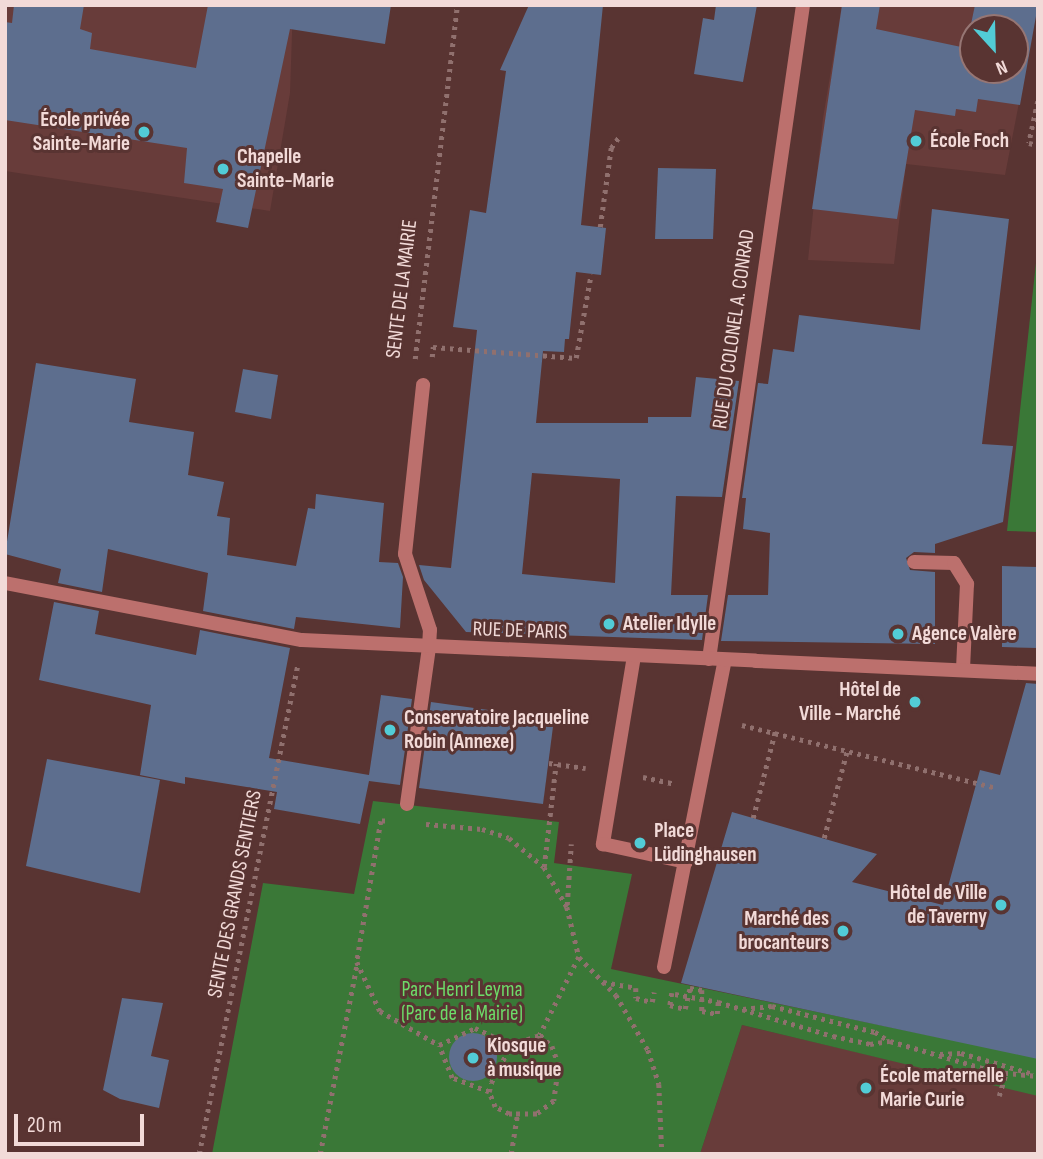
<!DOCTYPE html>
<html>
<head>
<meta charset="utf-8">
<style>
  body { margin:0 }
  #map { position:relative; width:1043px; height:1159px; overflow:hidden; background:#593432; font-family:"Sofia Sans Condensed",sans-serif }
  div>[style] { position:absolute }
  .built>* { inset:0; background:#683c3a }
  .green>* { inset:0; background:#3a7837 }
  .building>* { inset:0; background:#5d6e8e }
  .round { border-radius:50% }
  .path>* { height:4.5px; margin-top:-2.25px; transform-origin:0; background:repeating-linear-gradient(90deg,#90706e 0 3.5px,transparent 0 8.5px) }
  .service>* { height:14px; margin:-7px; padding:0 7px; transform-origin:7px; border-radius:7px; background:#bc706d }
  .minor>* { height:14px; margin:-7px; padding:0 7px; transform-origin:7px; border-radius:7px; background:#bc706d }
  .tertiary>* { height:14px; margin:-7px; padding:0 7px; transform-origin:7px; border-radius:7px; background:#bc706d }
  .dots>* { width:19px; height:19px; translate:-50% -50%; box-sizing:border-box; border:4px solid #593432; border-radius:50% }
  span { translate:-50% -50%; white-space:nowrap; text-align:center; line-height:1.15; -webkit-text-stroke:6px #593432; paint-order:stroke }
  .poi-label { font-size:21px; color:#f2dad8; font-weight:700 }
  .right { translate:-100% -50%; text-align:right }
  .left { translate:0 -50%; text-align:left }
  .street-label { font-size:21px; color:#f2dad8 }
  .park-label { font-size:21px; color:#6ddb69 }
  .frame { position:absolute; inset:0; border:7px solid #f2dad8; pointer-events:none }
  .north { position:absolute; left:959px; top:14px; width:70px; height:70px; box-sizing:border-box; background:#593432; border:2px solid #967674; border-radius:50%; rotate:158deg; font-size:19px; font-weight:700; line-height:28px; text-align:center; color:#f2dad8 }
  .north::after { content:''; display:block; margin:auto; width:24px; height:32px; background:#52ccd6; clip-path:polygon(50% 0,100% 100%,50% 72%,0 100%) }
  .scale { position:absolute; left:14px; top:1114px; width:130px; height:32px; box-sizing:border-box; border:4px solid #f2dad8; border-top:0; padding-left:9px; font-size:21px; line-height:24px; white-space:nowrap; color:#f2dad8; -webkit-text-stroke:5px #593432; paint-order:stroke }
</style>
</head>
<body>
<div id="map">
  <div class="built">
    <i style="clip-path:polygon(5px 5px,293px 5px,290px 93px,270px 211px,5px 171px)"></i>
    <i style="clip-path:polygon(evenodd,842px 5px,1038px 5px,1005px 175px,906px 164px,894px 264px,808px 260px,823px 118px,842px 5px,973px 28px,1015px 28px,1015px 70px,973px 70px,973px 28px)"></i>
    <i style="clip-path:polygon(742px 1025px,1038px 1095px,1038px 1154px,700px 1154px)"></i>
  </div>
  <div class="green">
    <i style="clip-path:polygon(1038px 245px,1038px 532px,1007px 531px,1034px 281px)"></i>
    <i style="clip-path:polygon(373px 801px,559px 822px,554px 863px,632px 874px,611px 969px,1038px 1058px,1038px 1096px,742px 1025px,700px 1154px,212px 1154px,263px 883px,354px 894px)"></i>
  </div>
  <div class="building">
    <i style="clip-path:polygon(14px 5px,84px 5px,80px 29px,92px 33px,90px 49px,196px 68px,208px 5px,391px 5px,385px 44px,290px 29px,248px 228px,216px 222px,223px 189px,184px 183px,187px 148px,5px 120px,5px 22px,12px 23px)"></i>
    <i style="clip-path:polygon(evenodd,529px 5px,603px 5px,581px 225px,606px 228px,601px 275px,576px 272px,569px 339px,565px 339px,564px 352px,543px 351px,536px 423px,648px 423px,648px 417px,691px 417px,696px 377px,739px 381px,722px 497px,676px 496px,671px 595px,708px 595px,702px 640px,466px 632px,424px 580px,419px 565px,451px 568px,477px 330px,453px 327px,470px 210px,486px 213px,506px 71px,500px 70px,529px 5px,532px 473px,620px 479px,615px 583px,522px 574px,532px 473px)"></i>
    <i style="clip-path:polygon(716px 5px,757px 5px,743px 82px,694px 74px,703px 18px,714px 20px)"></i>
    <i style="clip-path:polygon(evenodd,842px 5px,880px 5px,876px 29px,966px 48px,975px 5px,1038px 5px,1020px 105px,978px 99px,976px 112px,956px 109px,955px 116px,915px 110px,897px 219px,812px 209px,842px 5px,973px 28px,1015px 28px,1015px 70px,973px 70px,973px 28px)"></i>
    <i style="clip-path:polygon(658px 168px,716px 169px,713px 239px,655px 239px)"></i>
    <i style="clip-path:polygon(932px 209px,1009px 219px,982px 444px,1013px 446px,1003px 522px,935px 544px,935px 553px,914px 552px,906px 558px,910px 570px,935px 572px,935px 644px,721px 641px,728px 595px,768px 595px,770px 533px,743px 529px,746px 498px,742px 498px,758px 383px,768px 384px,773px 349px,794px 352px,799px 315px,920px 330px)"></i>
    <i style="clip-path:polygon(36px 363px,136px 379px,129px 422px,194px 432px,188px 475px,224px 482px,217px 516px,230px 518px,227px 555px,296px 566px,308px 508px,315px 509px,316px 494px,384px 503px,379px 562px,398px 563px,403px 577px,400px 628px,296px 617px,294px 629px,203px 611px,208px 573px,108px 549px,102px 592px,58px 583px,61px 569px,5px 554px)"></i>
    <i style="clip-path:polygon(243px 369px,278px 375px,271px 419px,235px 412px)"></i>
    <i style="clip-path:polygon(1002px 566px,1038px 567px,1038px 648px,1002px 647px)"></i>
    <i style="clip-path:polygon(54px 602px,99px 611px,95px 634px,196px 655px,200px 630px,290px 648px,269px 758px,369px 775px,381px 695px,412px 699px,400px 785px,369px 781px,360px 824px,274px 809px,277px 792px,185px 777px,185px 784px,140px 775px,151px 705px,39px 680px)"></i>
    <i style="clip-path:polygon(1026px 683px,1038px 684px,1038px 1059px,681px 983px,732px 812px,877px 854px,852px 882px,943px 905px,980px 770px,1000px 775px)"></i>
    <i style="clip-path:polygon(431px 702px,554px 719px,543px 804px,419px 788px)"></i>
    <i style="clip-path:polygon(47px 759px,160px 780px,140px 893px,26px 866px)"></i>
    <i style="clip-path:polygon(122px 998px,163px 1003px,151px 1056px,169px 1060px,159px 1108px,120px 1099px,103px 1090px)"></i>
    <i class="round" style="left:449px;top:1033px;width:48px;height:48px"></i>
  </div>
  <div class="path">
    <i style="left:1038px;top:101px;width:43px;rotate:102.1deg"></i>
    <i style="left:1029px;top:143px;width:9px;rotate:13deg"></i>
    <i style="left:600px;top:227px;width:80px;rotate:-82.1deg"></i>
    <i style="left:611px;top:148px;width:14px;rotate:-54deg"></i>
    <i style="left:432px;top:357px;width:10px;rotate:-84deg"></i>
    <i style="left:433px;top:347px;width:143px;rotate:4.4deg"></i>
    <i style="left:576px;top:358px;width:85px;rotate:-79.9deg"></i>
    <i style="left:415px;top:359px;width:356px;rotate:-83.2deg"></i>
    <i style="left:742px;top:725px;width:262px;rotate:13.9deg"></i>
    <i style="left:549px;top:763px;width:37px;rotate:8deg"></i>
    <i style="left:643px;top:777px;width:30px;rotate:12deg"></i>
    <i style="left:753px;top:818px;width:89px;rotate:-75.7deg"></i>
    <i style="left:385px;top:821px;width:4px;rotate:180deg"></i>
    <i style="left:381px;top:821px;width:143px;rotate:99.7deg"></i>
    <i style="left:357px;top:962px;width:54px;rotate:64.9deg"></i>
    <i style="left:380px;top:1011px;width:68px;rotate:30deg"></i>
    <i style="left:426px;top:824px;width:56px;rotate:5.1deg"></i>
    <i style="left:482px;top:829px;width:28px;rotate:18deg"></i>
    <i style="left:509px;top:838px;width:45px;rotate:39.6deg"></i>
    <i style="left:544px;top:867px;width:46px;rotate:60.1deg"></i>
    <i style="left:567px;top:907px;width:51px;rotate:76.5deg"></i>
    <i style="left:579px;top:957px;width:87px;rotate:116.6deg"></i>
    <i style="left:824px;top:838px;width:90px;rotate:-75.2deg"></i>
    <i style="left:544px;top:867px;width:104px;rotate:-83.4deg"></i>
    <i style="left:567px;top:905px;width:61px;rotate:-86.2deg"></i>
    <i style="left:579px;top:957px;width:53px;rotate:45.8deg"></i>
    <i style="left:616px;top:995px;width:64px;rotate:59.8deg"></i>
    <i style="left:648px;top:1050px;width:36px;rotate:72deg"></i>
    <i style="left:659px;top:1084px;width:70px;rotate:87.5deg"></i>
    <i style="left:603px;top:982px;width:34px;rotate:10deg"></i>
    <i style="left:636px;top:988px;width:10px;rotate:90deg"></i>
    <i style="left:636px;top:998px;width:16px;rotate:14deg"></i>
    <i style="left:652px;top:1002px;width:10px;rotate:-79deg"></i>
    <i style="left:672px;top:993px;width:12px;rotate:99deg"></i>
    <i style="left:670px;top:1005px;width:16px;rotate:15deg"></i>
    <i style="left:685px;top:1009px;width:22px;rotate:-77deg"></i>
    <i style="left:690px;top:988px;width:12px;rotate:9deg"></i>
    <i style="left:702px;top:990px;width:21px;rotate:90deg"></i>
    <i style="left:702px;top:1011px;width:15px;rotate:11deg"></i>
    <i style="left:717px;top:1014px;width:12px;rotate:-85deg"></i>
    <i style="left:718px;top:1002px;width:120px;rotate:16.5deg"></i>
    <i style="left:833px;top:1036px;width:38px;rotate:12deg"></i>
    <i style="left:870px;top:1044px;width:20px;rotate:-9deg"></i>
    <i style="left:890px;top:1041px;width:110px;rotate:16.3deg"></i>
    <i style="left:996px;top:1072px;width:42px;rotate:5.4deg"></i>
    <i style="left:675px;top:994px;width:44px;rotate:10.5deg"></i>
    <i style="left:743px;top:1009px;width:29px;rotate:-6deg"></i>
    <i style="left:772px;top:1006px;width:106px;rotate:14.2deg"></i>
    <i style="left:875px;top:1032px;width:17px;rotate:33deg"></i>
    <i style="left:540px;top:1035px;width:16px;rotate:43deg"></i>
    <i style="left:552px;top:1046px;width:20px;rotate:70deg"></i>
    <i style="left:559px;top:1065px;width:36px;rotate:98deg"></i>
    <i style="left:554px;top:1101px;width:21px;rotate:143deg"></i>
    <i style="left:537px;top:1114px;width:28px;rotate:180deg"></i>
    <i style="left:509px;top:1114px;width:16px;rotate:-153deg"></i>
    <i style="left:495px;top:1107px;width:16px;rotate:-112deg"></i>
    <i style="left:489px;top:1092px;width:9px;rotate:-77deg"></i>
    <i style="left:491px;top:1083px;width:43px;rotate:-62.2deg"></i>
    <i style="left:511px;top:1045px;width:31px;rotate:-19deg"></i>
    <i style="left:940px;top:1054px;width:21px;rotate:-3deg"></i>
    <i style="left:961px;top:1053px;width:72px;rotate:16.2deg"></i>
    <i style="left:489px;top:1092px;width:40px;rotate:-159deg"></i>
    <i style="left:452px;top:1078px;width:35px;rotate:-112deg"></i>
    <i style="left:439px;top:1045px;width:40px;rotate:-25deg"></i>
    <i style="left:475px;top:1028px;width:40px;rotate:25deg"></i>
    <i style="left:999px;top:1096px;width:24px;rotate:-73deg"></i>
    <i style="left:199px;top:1154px;width:497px;rotate:-78.6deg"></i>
    <i style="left:320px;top:1154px;width:195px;rotate:-79deg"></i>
    <i style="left:511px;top:1154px;width:39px;rotate:-81deg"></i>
  </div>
  <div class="service">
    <i style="left:914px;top:562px;width:40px;rotate:1.4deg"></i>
    <i style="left:954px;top:563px;width:25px;rotate:58deg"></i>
    <i style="left:967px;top:584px;width:86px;rotate:92.7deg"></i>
    <i style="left:634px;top:656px;width:191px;rotate:99.4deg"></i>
    <i style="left:603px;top:844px;width:85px;rotate:12.2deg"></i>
    <i style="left:407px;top:804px;width:158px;rotate:-82deg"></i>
    <i style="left:429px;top:648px;width:18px;rotate:-87deg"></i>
    <i style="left:430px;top:630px;width:80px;rotate:-108.2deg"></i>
    <i style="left:405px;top:554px;width:170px;rotate:-83.9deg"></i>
    <i style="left:664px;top:967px;width:313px;rotate:-78.8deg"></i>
  </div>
  <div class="minor">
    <i style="left:709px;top:659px;width:661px;rotate:-81.82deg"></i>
    <i style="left:756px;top:661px;width:282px;rotate:2.6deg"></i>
  </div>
  <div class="tertiary">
    <i style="left:5px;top:583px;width:302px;rotate:10.9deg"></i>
    <i style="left:302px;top:640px;width:454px;rotate:2.6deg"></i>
  </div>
  <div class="dots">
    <i style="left:144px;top:132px;background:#52ccd6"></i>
    <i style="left:916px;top:141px;background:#52ccd6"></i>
    <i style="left:223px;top:169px;background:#52ccd6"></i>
    <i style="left:609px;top:624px;background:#52ccd6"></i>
    <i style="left:898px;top:634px;background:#52ccd6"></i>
    <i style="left:915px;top:702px;background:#52ccd6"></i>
    <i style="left:390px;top:730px;background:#52ccd6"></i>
    <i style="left:640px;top:843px;background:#52ccd6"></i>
    <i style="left:1001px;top:905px;background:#52ccd6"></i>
    <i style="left:843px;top:931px;background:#52ccd6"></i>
    <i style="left:473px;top:1058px;background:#52ccd6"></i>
    <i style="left:866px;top:1088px;background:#52ccd6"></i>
  </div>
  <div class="poi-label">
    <span class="right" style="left:130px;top:132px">École privée<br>Sainte-Marie</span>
    <span class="left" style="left:930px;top:141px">École Foch</span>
    <span class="left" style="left:237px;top:169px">Chapelle<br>Sainte-Marie</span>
    <span class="left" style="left:623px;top:624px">Atelier Idylle</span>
    <span class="left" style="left:912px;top:634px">Agence Valère</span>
    <span class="right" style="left:901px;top:702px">Hôtel de<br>Ville - Marché</span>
    <span class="left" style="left:404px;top:730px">Conservatoire Jacqueline<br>Robin (Annexe)</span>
    <span class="left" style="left:654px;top:843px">Place<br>Lüdinghausen</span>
    <span class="right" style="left:987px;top:905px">Hôtel de Ville<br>de Taverny</span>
    <span class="right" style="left:829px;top:931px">Marché des<br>brocanteurs</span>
    <span class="left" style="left:487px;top:1058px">Kiosque<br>à musique</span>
    <span class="left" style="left:880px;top:1088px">École maternelle<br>Marie Curie</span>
  </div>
  <div class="street-label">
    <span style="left:402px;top:289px;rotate:-83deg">SENTE DE LA MAIRIE</span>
    <span style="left:734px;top:329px;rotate:-82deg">RUE DU COLONEL A. CONRAD</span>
    <span style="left:520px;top:631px;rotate:2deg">RUE DE PARIS</span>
    <span style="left:235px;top:894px;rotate:-79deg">SENTE DES GRANDS SENTIERS</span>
  </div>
  <div class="park-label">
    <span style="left:462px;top:1002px">Parc Henri Leyma<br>(Parc de la Mairie)</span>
  </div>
  <div class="frame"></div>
  <div class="north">N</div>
  <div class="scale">20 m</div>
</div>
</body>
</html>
